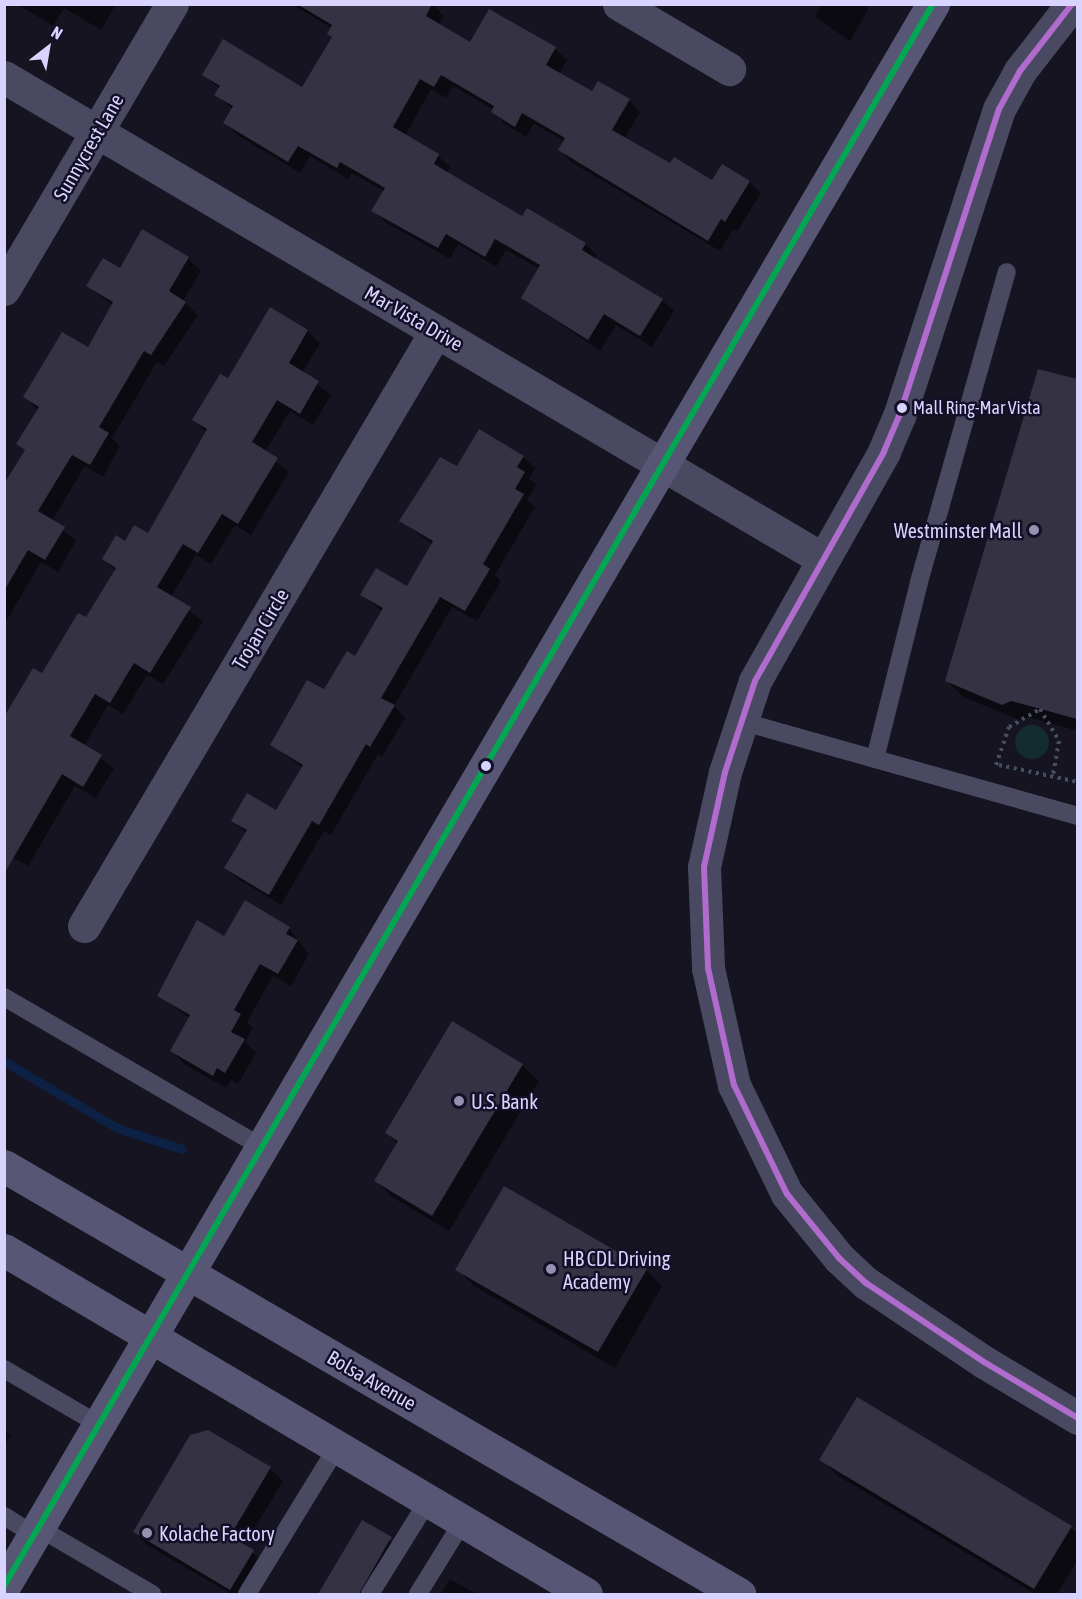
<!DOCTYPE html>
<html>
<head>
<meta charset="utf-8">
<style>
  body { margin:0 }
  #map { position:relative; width:1082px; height:1599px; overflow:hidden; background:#161421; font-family:"Asap Condensed",sans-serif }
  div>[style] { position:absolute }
  .green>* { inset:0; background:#132c2d }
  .round { border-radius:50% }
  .shadow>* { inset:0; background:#0007 }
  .stream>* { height:9px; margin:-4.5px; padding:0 4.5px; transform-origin:4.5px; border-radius:4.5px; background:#0d2144 }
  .building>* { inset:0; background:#343243 }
  .path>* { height:4px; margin-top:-2px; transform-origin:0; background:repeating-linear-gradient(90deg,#44505f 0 3px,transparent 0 7.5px) }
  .lane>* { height:18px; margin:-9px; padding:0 9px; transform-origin:9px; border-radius:9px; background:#4a4962 }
  .street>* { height:33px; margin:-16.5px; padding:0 16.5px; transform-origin:16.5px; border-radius:16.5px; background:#4a4962 }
  .secondary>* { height:33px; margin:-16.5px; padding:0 16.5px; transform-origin:16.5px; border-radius:16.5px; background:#575674 }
  .bus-1>* { height:6px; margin:-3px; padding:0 3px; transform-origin:3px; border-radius:3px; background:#b06ccc }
  .bus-2>* { height:6px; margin:-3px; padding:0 3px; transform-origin:3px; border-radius:3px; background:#00a651 }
  .dots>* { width:16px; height:16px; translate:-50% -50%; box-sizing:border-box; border:3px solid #130f26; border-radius:50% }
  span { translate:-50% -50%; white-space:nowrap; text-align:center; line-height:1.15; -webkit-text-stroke:5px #130f26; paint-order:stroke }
  .bus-label { font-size:18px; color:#d9d4ff }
  .left { translate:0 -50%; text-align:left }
  .street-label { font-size:20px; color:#d9d4ff }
  .poi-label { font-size:20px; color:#d9d4ff }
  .right { translate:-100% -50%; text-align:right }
  .frame { position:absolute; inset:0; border:6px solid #d9d4ff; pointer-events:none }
  .north { position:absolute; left:18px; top:18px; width:60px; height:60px; -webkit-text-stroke:4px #130f26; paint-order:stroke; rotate:31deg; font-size:16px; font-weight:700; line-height:24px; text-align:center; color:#d9d4ff }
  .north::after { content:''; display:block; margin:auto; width:21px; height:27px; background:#d9d4ff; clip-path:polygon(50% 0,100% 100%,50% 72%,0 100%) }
</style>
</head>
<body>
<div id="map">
  <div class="green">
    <i class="round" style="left:1015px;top:725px;width:34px;height:34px"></i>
  </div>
  <div class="shadow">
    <i style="clip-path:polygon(17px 4px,116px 4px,101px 30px,64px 8px,53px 26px)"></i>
    <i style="clip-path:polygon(291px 4px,432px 4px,444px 16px,438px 25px,470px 44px,490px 11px,555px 49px,567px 60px,559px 74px,592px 93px,629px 100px,640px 112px,624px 139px,671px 165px,713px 182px,749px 182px,761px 193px,737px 232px,733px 229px,720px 251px,571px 162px,560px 150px,565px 141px,534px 124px,526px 137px,504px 124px,494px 110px,453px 86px,446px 98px,431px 89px,405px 136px,438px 156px,450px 167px,447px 173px,523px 218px,585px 244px,597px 255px,594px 259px,662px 300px,674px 311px,652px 347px,616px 325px,600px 351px,523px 298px,540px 269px,506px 250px,496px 267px,458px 244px,450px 259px,385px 222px,373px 210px,384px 191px,352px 173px,348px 179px,310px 156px,300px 173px,236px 134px,225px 123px,233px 109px,216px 95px,220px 89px,204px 75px,303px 89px,333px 38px,332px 28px)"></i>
    <i style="clip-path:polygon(822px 4px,865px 4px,868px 10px,850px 41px,815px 17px)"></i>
    <i style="clip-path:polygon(143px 231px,188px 258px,201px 271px,183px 301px,198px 315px,164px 366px,157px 362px,112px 438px,120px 446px,103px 477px,85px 466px,52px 521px,76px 541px,58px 572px,41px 562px,4px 625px,4px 487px,25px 451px,18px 444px,38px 410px,25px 397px,88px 350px,113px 306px,88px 286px,120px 270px)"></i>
    <i style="clip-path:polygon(307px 331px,320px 343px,302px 373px,331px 395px,313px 425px,290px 411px,265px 452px,289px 472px,251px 535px,235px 525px,211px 564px,196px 555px,171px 597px,203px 621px,163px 684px,147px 675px,123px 714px,108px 705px,84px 746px,114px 768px,96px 798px,75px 786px,28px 866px,6px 854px,43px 675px,87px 619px,116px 571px,104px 559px,125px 543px,148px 535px,207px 433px,194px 420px,229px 380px)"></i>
    <i style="clip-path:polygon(1039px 370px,1078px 381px,1078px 731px,1028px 717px,1020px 720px,963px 697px,947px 681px)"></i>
    <i style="clip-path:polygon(523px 457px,535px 468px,529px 478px,536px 485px,527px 500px,535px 507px,495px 575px,501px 581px,477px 621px,452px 607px,394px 706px,405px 718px,382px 757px,378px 754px,331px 835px,324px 831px,281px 905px,238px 879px,226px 868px,247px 834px,233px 821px,277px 812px,303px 768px,272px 745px,356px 658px,383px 612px,362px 595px,407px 588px,433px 545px,401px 521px,458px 468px)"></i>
    <i style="clip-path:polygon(289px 928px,309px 954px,291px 986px,273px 976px,247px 1022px,253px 1028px,245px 1042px,256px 1053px,238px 1084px,231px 1080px,226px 1088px,184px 1064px,172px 1051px,190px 1019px,159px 995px,225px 938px)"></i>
    <i style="clip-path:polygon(522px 1065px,539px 1081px,449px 1231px,392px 1197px,376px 1181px,398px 1144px,386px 1133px)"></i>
    <i style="clip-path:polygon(457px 1269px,646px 1270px,662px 1286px,615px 1368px,474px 1286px)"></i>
    <i style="clip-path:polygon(4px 1428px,11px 1435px,4px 1446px)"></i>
    <i style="clip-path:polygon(821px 1459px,1071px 1528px,1078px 1534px,1078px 1560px,1057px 1594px,1035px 1594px,838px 1476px)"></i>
    <i style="clip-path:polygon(270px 1468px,283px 1481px,244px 1546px,266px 1564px,248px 1594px,231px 1594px,147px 1545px,134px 1532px)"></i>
    <i style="clip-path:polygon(362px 1522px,399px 1547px,372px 1594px,320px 1594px)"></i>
    <i style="clip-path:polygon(450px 1579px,477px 1594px,441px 1594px)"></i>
  </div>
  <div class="stream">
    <i style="left:4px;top:1061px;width:131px;rotate:30.7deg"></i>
    <i style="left:117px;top:1128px;width:68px;rotate:17.9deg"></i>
  </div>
  <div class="building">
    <i style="clip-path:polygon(297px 4px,432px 4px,426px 16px,470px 42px,489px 9px,556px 47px,546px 65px,592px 91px,598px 81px,630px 99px,612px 130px,670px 163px,674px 157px,712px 180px,722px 164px,750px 181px,725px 222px,721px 219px,708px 241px,558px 150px,565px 138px,522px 113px,515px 127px,491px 112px,494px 106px,441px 75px,434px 87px,420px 79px,393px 127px,439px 154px,434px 164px,522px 216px,527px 208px,586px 243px,582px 250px,663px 299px,640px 336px,604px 314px,588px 340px,521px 298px,540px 265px,495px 239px,485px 257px,446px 234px,438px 248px,371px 211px,385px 188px,340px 162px,337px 168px,298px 146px,288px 162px,223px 123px,233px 106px,214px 95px,220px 86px,202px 75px,223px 39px,302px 87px,332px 37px,327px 34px,332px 25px)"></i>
    <i style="clip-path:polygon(142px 229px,189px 257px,169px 291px,186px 302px,151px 355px,144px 351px,99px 427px,109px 433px,90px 465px,72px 455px,38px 511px,65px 527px,45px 560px,28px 550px,4px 591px,4px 484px,25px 450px,16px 444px,39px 407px,23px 397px,62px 332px,88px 347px,113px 302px,86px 286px,103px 258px,120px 268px)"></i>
    <i style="clip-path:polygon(270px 307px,308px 330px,289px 363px,319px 381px,300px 414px,277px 400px,252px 442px,278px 458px,238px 524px,222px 514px,198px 553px,183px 544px,157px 587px,191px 607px,150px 673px,134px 663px,110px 703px,95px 694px,70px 736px,102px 755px,83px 787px,62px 774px,4px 874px,4px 717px,33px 668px,42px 673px,78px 613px,86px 617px,116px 568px,102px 559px,116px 535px,125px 541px,134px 525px,148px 533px,207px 429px,192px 420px,220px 374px,228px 378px)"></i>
    <i style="clip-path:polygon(1038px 369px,1077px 379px,1077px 719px,1011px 701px,1002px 705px,945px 681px)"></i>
    <i style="clip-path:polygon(479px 429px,524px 456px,517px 467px,525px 472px,515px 489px,524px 494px,483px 564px,490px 569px,465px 611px,440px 597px,381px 698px,395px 705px,370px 747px,366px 744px,319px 825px,312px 821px,269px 895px,224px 868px,247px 830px,231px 821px,247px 793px,276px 810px,303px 765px,270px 745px,307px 680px,324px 689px,347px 651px,355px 656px,383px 608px,360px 595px,376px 568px,407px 586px,433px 541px,399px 521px,440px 457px,457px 466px)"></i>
    <i style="clip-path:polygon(245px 900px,290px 927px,286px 934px,298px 940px,278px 974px,260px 964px,234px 1010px,241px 1014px,231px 1032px,245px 1039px,225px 1073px,217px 1068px,213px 1076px,170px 1051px,190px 1015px,157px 996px,197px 920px,224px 936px)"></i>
    <i style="clip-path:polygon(452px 1021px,523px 1064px,432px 1216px,374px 1181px,398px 1141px,385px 1133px)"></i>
    <i style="clip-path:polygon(504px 1186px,647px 1269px,598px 1352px,455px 1270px)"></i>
    <i style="clip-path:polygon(857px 1397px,1072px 1526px,1034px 1589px,819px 1460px)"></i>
    <i style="clip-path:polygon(208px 1430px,271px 1467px,230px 1536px,254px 1550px,230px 1590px,133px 1532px,190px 1435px)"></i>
    <i style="clip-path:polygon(362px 1520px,392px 1537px,388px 1543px,359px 1594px,318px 1594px)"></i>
  </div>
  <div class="path">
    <i style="left:996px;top:765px;width:40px;rotate:-71.1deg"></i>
    <i style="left:1009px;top:727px;width:36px;rotate:-30deg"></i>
    <i style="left:1040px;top:709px;width:37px;rotate:59deg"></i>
    <i style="left:1059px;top:741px;width:36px;rotate:100deg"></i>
    <i style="left:999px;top:765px;width:81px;rotate:12.1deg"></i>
  </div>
  <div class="lane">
    <i style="left:740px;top:721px;width:351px;rotate:15.7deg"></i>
    <i style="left:875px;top:759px;width:182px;rotate:-76deg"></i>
    <i style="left:919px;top:582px;width:322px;rotate:-74.2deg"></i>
    <i style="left:4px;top:997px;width:300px;rotate:30.2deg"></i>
    <i style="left:4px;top:1369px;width:111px;rotate:30.3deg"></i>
    <i style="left:4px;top:1516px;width:36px;rotate:32deg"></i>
    <i style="left:39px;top:1528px;width:131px;rotate:30.3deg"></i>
    <i style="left:247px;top:1594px;width:172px;rotate:-58.5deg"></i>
    <i style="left:370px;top:1594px;width:110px;rotate:-58.1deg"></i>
    <i style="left:418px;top:1594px;width:86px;rotate:-58.3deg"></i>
  </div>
  <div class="street">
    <i style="left:619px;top:4px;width:128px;rotate:30.6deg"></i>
    <i style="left:1072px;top:4px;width:85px;rotate:127.8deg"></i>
    <i style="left:1020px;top:71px;width:43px;rotate:118.9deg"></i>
    <i style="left:999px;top:109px;width:323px;rotate:108deg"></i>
    <i style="left:899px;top:416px;width:39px;rotate:113deg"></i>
    <i style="left:884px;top:452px;width:263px;rotate:119.4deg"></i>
    <i style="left:755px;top:681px;width:96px;rotate:108.2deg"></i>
    <i style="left:725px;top:772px;width:97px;rotate:102.5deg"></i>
    <i style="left:704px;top:867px;width:101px;rotate:87.7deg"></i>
    <i style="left:708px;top:968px;width:120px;rotate:77.5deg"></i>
    <i style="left:734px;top:1085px;width:121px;rotate:64.1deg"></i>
    <i style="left:787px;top:1194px;width:82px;rotate:50.9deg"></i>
    <i style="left:839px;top:1258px;width:37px;rotate:43deg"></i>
    <i style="left:866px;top:1283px;width:142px;rotate:33.8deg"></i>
    <i style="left:984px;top:1362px;width:109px;rotate:30.8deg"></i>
    <i style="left:4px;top:77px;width:950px;rotate:30.48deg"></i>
    <i style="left:4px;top:289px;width:331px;rotate:-59.5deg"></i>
    <i style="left:84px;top:926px;width:691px;rotate:-59.39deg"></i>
  </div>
  <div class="secondary">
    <i style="left:4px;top:1166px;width:851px;rotate:30.21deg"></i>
    <i style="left:4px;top:1250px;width:676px;rotate:30.59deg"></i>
    <i style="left:4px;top:1586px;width:1835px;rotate:-59.58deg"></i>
  </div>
  <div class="bus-1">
    <i style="left:1072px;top:4px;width:85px;rotate:127.8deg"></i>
    <i style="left:1020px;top:71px;width:43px;rotate:118.9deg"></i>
    <i style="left:999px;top:109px;width:323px;rotate:108deg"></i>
    <i style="left:899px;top:416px;width:39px;rotate:113deg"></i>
    <i style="left:884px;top:452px;width:263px;rotate:119.4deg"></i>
    <i style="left:755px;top:681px;width:96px;rotate:108.2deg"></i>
    <i style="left:725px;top:772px;width:97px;rotate:102.5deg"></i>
    <i style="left:704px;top:867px;width:101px;rotate:87.7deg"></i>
    <i style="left:708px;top:968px;width:120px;rotate:77.5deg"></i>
    <i style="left:734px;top:1085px;width:121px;rotate:64.1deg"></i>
    <i style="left:787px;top:1194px;width:82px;rotate:50.9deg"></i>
    <i style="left:839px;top:1258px;width:37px;rotate:43deg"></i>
    <i style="left:866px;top:1283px;width:142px;rotate:33.8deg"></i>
    <i style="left:984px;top:1362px;width:109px;rotate:30.8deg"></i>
  </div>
  <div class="bus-2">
    <i style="left:4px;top:1586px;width:1835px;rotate:-59.58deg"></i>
  </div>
  <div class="dots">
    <i style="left:902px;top:408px;background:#d9d4ff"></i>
    <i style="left:1034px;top:530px;background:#9591b1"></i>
    <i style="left:486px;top:766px;background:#d9d4ff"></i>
    <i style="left:459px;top:1101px;background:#9591b1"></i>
    <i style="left:551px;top:1269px;background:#9591b1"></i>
    <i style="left:147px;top:1533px;background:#9591b1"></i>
  </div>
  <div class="bus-label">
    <span class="left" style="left:913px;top:408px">Mall Ring-Mar Vista</span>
  </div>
  <div class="street-label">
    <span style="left:88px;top:147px;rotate:-60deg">Sunnycrest Lane</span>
    <span style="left:414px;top:318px;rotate:30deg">Mar Vista Drive</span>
    <span style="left:260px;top:629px;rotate:-59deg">Trojan Circle</span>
    <span style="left:372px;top:1380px;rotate:30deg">Bolsa Avenue</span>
  </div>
  <div class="poi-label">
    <span class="right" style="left:1022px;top:530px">Westminster Mall</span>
    <span class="left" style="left:471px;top:1101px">U.S. Bank</span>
    <span class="left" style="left:563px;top:1270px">HB CDL Driving<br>Academy</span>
    <span class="left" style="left:159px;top:1533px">Kolache Factory</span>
  </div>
  <div class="frame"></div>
  <div class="north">N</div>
</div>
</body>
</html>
